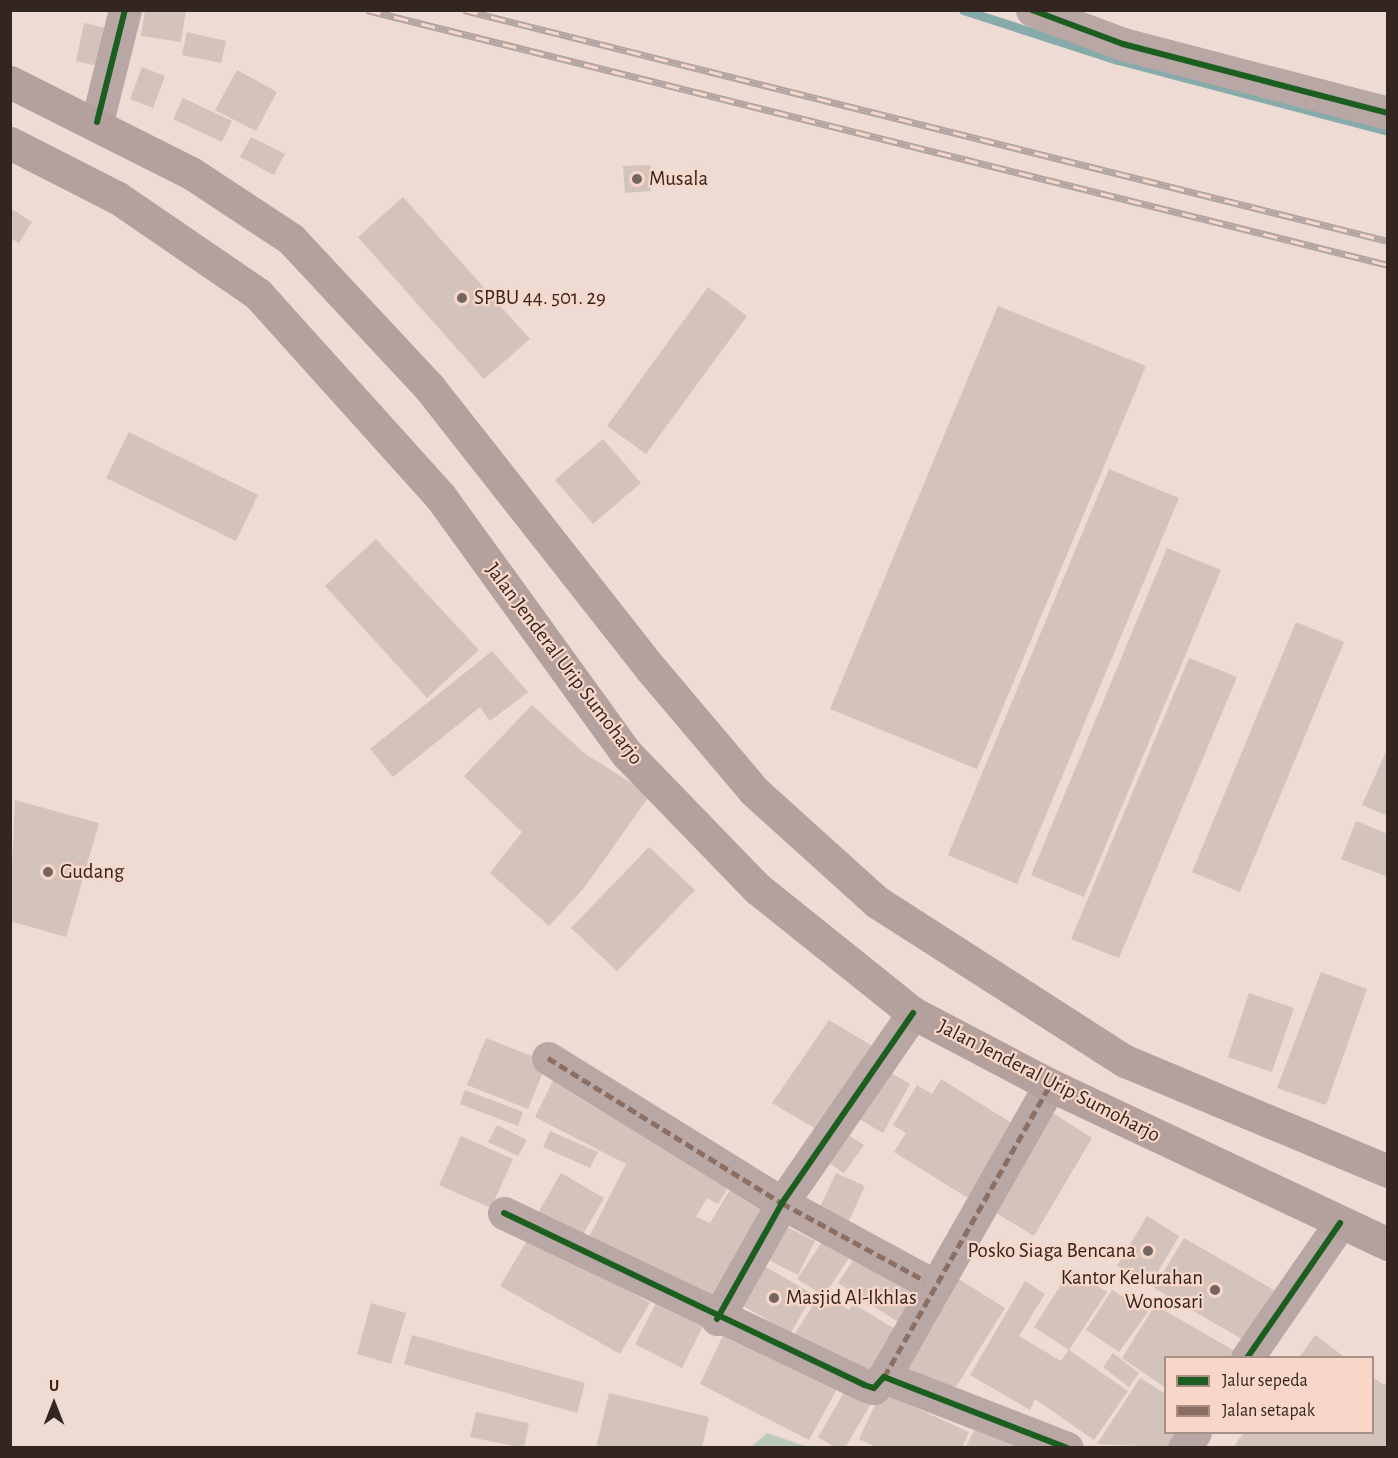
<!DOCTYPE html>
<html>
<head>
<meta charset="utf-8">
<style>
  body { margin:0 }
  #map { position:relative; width:1398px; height:1458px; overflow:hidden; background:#eedbd4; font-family:"Alegreya Sans",sans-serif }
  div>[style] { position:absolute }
  .green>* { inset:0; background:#bbcaba }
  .stream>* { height:9px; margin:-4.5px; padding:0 4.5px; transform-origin:4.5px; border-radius:4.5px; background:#87aaab }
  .building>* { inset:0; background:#d4c3bb }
  .minor>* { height:33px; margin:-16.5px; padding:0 16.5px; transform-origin:16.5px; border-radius:16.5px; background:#b8a7a5 }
  .trunk>* { height:33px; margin:-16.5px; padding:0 16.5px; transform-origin:16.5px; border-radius:16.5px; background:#b4a19e }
  .rail>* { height:7px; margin-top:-3.5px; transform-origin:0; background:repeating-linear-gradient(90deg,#f8d7c9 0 14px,#b2a4a0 0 28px); box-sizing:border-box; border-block:2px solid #b2a4a0 }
  .quiet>* { height:4.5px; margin-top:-2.25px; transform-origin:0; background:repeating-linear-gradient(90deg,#8d6e63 0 9px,transparent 0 13.5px) }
  .cycleway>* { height:6px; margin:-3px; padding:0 3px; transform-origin:3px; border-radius:3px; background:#1b5e20 }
  .dots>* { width:16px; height:16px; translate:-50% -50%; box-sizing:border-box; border:3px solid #f8d7c9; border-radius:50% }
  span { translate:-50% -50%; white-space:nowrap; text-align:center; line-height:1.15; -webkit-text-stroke:4.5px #f8d7c9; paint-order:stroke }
  .poi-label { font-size:21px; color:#332621 }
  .left { translate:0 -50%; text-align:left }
  .right { translate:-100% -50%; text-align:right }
  .street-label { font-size:21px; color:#332621 }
  .frame { position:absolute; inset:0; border:12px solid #332621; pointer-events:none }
  .legend { position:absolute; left:1164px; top:1356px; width:210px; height:78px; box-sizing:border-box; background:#f8d7c9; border:2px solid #a99086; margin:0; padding:8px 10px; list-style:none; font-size:18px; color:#332621 }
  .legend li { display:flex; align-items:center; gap:12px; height:30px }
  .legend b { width:30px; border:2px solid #a99086 }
  .north { position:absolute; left:24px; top:1374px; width:60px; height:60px; -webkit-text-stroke:4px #f8d7c9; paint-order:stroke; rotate:0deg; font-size:16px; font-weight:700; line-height:24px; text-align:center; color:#332621 }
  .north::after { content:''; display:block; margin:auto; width:21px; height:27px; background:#332621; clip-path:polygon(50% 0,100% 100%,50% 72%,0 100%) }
</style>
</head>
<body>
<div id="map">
  <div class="green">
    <i style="clip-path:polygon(767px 1433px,796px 1443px,810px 1447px,751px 1447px)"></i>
  </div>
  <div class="stream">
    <i style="left:963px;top:10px;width:163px;rotate:17.9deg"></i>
    <i style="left:1118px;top:60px;width:279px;rotate:14.7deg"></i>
  </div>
  <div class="building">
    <i style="clip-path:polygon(145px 10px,186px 10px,181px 42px,141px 36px)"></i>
    <i style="clip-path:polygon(84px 23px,111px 29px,102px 67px,76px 61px)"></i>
    <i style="clip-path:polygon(187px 32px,226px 41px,221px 63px,182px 55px)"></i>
    <i style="clip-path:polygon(142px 67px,165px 76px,153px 108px,130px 99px)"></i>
    <i style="clip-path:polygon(237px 70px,277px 92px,256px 131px,215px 110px)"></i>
    <i style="clip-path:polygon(183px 98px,232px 121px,222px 142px,173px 119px)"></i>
    <i style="clip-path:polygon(251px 137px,285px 154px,274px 175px,240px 157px)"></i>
    <i style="clip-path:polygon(650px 165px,651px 191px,625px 193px,623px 166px)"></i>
    <i style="clip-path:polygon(403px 197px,530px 339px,484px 379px,358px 237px)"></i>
    <i style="clip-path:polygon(10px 208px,32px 222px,19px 243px,10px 238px)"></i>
    <i style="clip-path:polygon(708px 287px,747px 316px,646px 454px,607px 426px)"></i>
    <i style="clip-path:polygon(998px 306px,1146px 366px,977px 769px,830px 709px)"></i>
    <i style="clip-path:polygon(129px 432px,258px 495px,236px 541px,106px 478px)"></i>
    <i style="clip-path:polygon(603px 439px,641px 483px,593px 524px,555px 480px)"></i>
    <i style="clip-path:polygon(1109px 469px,1179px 498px,1017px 884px,948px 855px)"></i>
    <i style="clip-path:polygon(376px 539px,479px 650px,427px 698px,325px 586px)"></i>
    <i style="clip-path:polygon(1167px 548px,1221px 570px,1084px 897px,1031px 875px)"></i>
    <i style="clip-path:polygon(1296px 622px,1344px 642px,1240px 892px,1192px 872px)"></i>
    <i style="clip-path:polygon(492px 651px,528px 692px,490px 721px,480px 707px,393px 777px,370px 749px)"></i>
    <i style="clip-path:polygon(1189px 658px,1237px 677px,1119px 958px,1071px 939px)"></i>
    <i style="clip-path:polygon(532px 705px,584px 753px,650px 795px,584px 888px,549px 926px,490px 873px,522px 832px,464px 776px)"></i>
    <i style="clip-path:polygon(1388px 747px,1388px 816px,1362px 805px)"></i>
    <i style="clip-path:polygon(15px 800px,99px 823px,66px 937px,10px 921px)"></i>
    <i style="clip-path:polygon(1356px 821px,1388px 834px,1388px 877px,1341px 859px)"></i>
    <i style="clip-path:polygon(649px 847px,695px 890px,617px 971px,571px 928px)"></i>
    <i style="clip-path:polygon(1321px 972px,1367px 989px,1326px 1105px,1277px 1088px)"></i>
    <i style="clip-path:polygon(1249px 993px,1294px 1008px,1272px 1072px,1228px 1057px)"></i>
    <i style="clip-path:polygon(829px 1020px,881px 1051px,826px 1135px,772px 1103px)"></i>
    <i style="clip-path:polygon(486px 1038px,547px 1062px,528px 1109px,467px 1085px)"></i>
    <i style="clip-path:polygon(884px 1069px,910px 1084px,883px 1133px,857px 1118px)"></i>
    <i style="clip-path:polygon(554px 1079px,729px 1186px,718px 1204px,707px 1198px,696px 1217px,710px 1223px,734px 1183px,774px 1206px,716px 1311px,586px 1243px,626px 1164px,535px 1117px)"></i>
    <i style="clip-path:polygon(941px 1079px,1018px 1127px,971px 1200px,894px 1152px,906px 1133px,893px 1125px,917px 1085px,932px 1094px)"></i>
    <i style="clip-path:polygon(465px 1090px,523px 1112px,518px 1126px,460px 1104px)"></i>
    <i style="clip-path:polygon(1048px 1110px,1092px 1138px,1034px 1236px,988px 1208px)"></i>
    <i style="clip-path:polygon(497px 1125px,527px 1140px,518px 1156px,488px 1142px)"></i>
    <i style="clip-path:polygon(550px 1131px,598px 1152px,590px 1168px,543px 1147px)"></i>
    <i style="clip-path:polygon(842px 1131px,864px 1145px,844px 1173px,823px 1159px)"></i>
    <i style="clip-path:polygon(461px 1136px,513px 1159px,491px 1208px,439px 1185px)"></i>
    <i style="clip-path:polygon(561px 1173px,604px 1198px,578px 1243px,535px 1218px)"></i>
    <i style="clip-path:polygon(836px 1173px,865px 1186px,847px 1225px,818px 1211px)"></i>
    <i style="clip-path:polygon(1147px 1216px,1179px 1236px,1150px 1285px,1117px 1266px)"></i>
    <i style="clip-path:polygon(777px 1222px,815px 1241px,798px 1275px,759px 1255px)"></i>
    <i style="clip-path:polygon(531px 1234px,650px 1303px,620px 1354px,500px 1286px)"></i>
    <i style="clip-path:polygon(826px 1236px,852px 1253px,824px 1296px,797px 1279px)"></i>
    <i style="clip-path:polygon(1184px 1238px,1276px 1291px,1247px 1342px,1154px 1288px)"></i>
    <i style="clip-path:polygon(857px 1254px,926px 1299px,907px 1328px,838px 1283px)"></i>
    <i style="clip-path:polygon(757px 1262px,813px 1294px,791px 1333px,734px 1301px)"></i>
    <i style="clip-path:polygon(1071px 1269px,1107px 1292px,1069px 1350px,1034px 1327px)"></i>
    <i style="clip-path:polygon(952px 1275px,1005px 1308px,951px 1395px,898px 1362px)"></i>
    <i style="clip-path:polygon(1025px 1281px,1045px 1294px,1019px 1336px,1061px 1361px,1069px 1350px,1128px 1391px,1094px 1440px,1035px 1399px,1030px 1410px,970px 1375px)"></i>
    <i style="clip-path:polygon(1112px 1290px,1148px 1312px,1119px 1352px,1086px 1330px)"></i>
    <i style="clip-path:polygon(827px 1296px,849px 1310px,853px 1304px,902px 1333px,871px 1385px,793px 1337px,814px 1303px,821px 1306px)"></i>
    <i style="clip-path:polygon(659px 1297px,706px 1320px,682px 1368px,635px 1344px)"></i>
    <i style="clip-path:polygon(371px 1303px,406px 1313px,391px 1364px,357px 1354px)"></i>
    <i style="clip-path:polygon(1155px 1305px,1240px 1354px,1238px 1358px,1166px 1358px,1166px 1388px,1122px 1358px)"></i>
    <i style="clip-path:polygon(726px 1329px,840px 1384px,809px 1440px,700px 1384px)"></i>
    <i style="clip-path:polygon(412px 1335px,585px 1383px,577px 1413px,404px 1364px)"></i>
    <i style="clip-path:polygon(1315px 1335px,1346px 1358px,1299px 1358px)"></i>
    <i style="clip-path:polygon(1113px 1353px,1139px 1373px,1129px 1387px,1103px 1367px)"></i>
    <i style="clip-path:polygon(1372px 1377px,1384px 1385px,1388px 1380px,1388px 1448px,1233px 1448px,1244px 1432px,1372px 1432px)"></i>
    <i style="clip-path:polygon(1140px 1378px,1166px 1394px,1166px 1432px,1191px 1432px,1181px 1448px,1097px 1444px)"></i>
    <i style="clip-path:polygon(847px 1387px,872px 1402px,845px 1448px,836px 1448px,818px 1437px)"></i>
    <i style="clip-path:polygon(881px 1392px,969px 1432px,962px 1448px,878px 1448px,859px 1439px)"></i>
    <i style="clip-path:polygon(609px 1393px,709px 1417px,702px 1448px,596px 1448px)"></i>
    <i style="clip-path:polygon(476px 1412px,529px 1423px,524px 1448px,470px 1437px)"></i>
    <i style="clip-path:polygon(980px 1420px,1039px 1448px,965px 1448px)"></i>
  </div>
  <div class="minor">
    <i style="left:1032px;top:10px;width:97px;rotate:20.5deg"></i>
    <i style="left:1123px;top:44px;width:274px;rotate:14.6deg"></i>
    <i style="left:97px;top:122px;width:115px;rotate:-76deg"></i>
    <i style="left:548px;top:1058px;width:275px;rotate:31.8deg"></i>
    <i style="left:782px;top:1203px;width:162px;rotate:28.5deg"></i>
    <i style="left:504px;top:1213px;width:399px;rotate:25.5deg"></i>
    <i style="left:864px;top:1385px;width:10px;rotate:17deg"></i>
    <i style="left:874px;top:1388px;width:15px;rotate:-48deg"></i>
    <i style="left:884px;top:1377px;width:196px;rotate:21.2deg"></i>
    <i style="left:717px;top:1319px;width:133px;rotate:-60.7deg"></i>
    <i style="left:782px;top:1203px;width:231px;rotate:-55.4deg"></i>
    <i style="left:1247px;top:1358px;width:164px;rotate:-55.4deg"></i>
    <i style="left:884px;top:1377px;width:336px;rotate:-60.4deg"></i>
    <i style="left:1184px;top:1448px;width:19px;rotate:-55deg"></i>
  </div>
  <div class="trunk">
    <i style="left:10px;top:82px;width:203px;rotate:26.7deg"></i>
    <i style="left:191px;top:173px;width:120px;rotate:33.4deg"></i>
    <i style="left:291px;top:239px;width:202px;rotate:47deg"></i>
    <i style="left:429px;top:387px;width:359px;rotate:51.8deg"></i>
    <i style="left:651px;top:669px;width:160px;rotate:49.8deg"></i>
    <i style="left:754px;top:791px;width:166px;rotate:42.1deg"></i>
    <i style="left:877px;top:902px;width:295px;rotate:32.7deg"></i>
    <i style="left:1125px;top:1061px;width:285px;rotate:22.7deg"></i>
    <i style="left:10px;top:143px;width:121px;rotate:27deg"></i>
    <i style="left:118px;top:198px;width:170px;rotate:34.4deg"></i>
    <i style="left:258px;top:294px;width:272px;rotate:48deg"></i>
    <i style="left:440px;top:496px;width:319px;rotate:54.1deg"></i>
    <i style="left:627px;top:754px;width:188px;rotate:45.9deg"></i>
    <i style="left:758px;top:889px;width:198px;rotate:38.7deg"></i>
    <i style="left:913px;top:1013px;width:155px;rotate:27.7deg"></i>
    <i style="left:1050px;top:1085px;width:374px;rotate:25.2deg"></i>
  </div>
  <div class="rail">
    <i style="left:367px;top:10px;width:1052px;rotate:14.02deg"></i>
    <i style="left:464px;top:10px;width:952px;rotate:14.04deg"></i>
  </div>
  <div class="quiet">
    <i style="left:548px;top:1058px;width:275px;rotate:31.8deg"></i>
    <i style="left:782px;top:1203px;width:162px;rotate:28.5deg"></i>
    <i style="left:884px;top:1377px;width:336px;rotate:-60.4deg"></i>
  </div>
  <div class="cycleway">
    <i style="left:1032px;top:10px;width:97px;rotate:20.5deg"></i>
    <i style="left:1123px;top:44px;width:274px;rotate:14.6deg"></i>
    <i style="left:97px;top:122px;width:115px;rotate:-76deg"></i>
    <i style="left:504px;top:1213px;width:399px;rotate:25.5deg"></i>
    <i style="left:864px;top:1385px;width:10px;rotate:17deg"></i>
    <i style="left:874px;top:1388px;width:15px;rotate:-48deg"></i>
    <i style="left:884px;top:1377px;width:196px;rotate:21.2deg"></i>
    <i style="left:717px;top:1319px;width:133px;rotate:-60.7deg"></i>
    <i style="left:782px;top:1203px;width:231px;rotate:-55.4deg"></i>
    <i style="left:1247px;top:1358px;width:164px;rotate:-55.4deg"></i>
  </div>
  <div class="dots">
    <i style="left:637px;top:179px;background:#746560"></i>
    <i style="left:462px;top:298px;background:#746560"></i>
    <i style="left:48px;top:872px;background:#746560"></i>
    <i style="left:1148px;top:1251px;background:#746560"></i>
    <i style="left:1215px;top:1290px;background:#746560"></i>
    <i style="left:774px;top:1298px;background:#746560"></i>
  </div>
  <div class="poi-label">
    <span class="left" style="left:649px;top:179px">Musala</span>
    <span class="left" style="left:474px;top:298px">SPBU 44. 501. 29</span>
    <span class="left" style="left:60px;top:872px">Gudang</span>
    <span class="right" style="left:1136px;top:1251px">Posko Siaga Bencana</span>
    <span class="right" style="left:1203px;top:1290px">Kantor Kelurahan<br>Wonosari</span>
    <span class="left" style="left:786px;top:1298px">Masjid Al-Ikhlas</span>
  </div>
  <div class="street-label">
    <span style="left:564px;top:664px;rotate:53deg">Jalan Jenderal Urip Sumoharjo</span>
    <span style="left:1049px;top:1081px;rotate:27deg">Jalan Jenderal Urip Sumoharjo</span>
  </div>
  <div class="frame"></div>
  <ul class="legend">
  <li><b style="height:8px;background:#1b5e20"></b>Jalur sepeda</li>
  <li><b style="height:8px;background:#8d6e63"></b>Jalan setapak</li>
  </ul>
  <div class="north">U</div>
</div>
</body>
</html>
